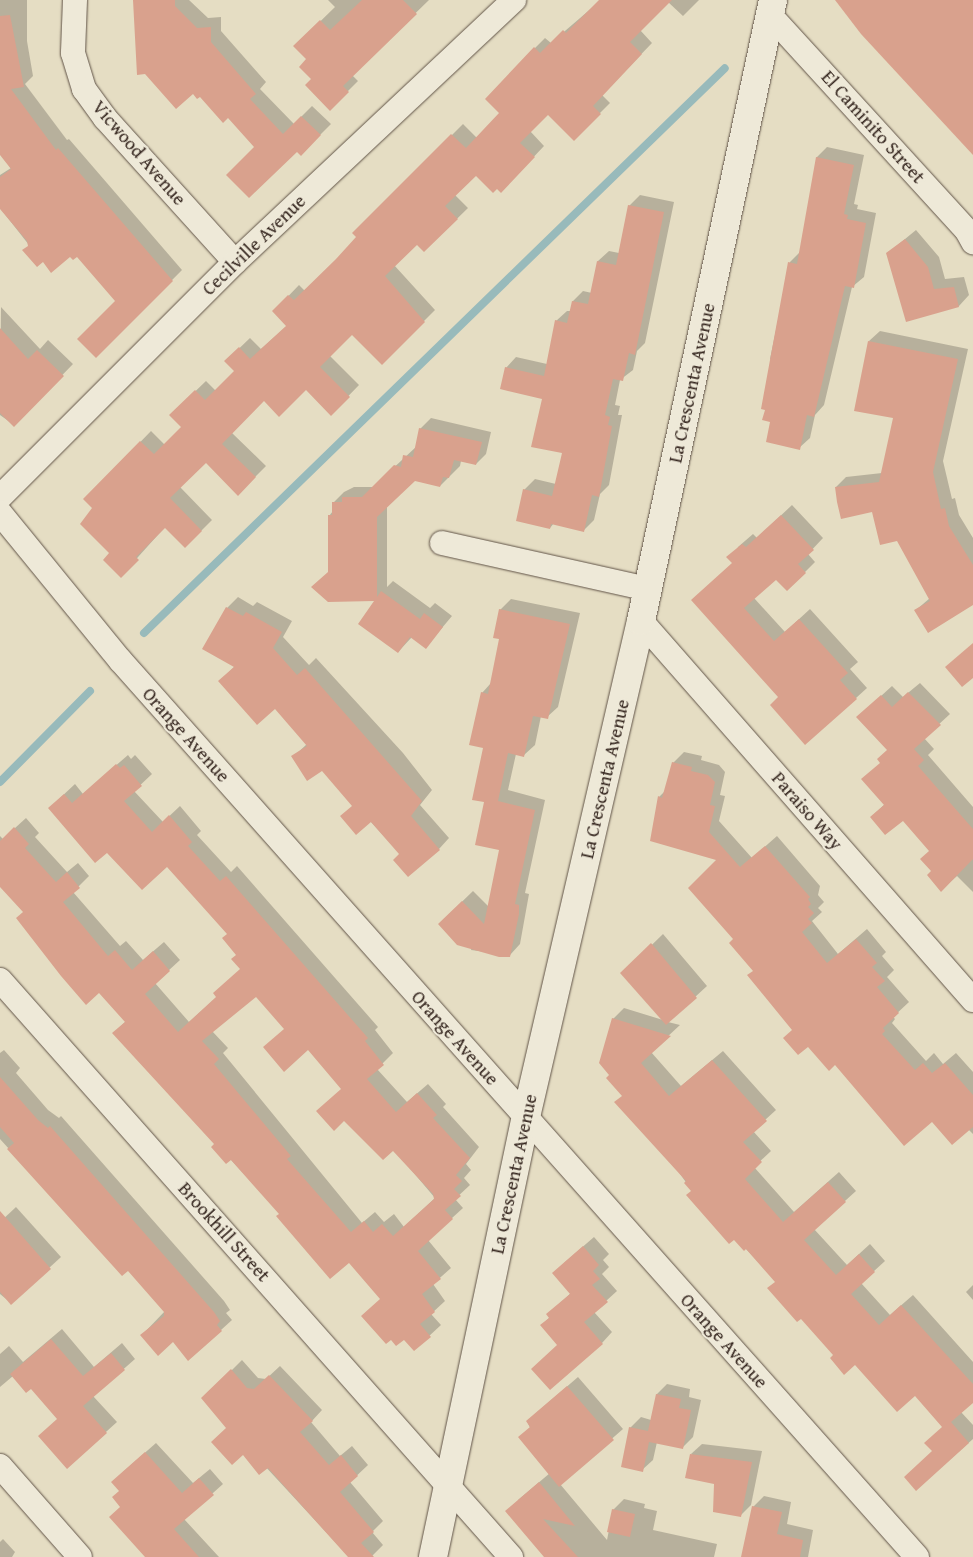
<!DOCTYPE html>
<html>
<head>
<meta charset="utf-8">
<style>
  body { margin:0 }
  #map { position:relative; width:973px; height:1557px; overflow:hidden; background:#e5ddc3; font-family:"Gentium Book Plus",serif }
  div>[style] { position:absolute }
  .shadow>* { inset:0; background:#0003 }
  .stream>* { height:8px; margin:-4px; padding:0 4px; transform-origin:4px; border-radius:4px; background:#98babb }
  .building>* { inset:0; background:#d9a18d }
  .roads { filter:drop-shadow(0 0 1px #615448) drop-shadow(0 0 1px #615448) }
  .street>* { height:24px; margin:-12px; padding:0 12px; transform-origin:12px; border-radius:12px; background:#eee9d8 }
  .secondary>* { height:28px; margin:-14px; padding:0 14px; transform-origin:14px; border-radius:14px; background:#eee9d8 }
  span { translate:-50% -50%; white-space:nowrap; text-align:center; line-height:1.15; -webkit-text-stroke:4.5px #eee9d8; paint-order:stroke }
  .street-label { font-size:19px; color:#35261f }
</style>
</head>
<body>
<div id="map">
  <div class="shadow">
    <i style="clip-path:polygon(0 0,27px 0,27px 41px,33px 76px,25px 84px,67px 140px,69px 139px,182px 270px,96px 357px,117px 301px,77px 255px,29px 245px,0 208px,0 175px,11px 168px,0 153px)"></i>
    <i style="clip-path:polygon(134px 0,189px 0,208px 18px,221px 17px,221px 31px,266px 82px,260px 89px,294px 124px,312px 106px,331px 124px,301px 154px,297px 151px,255px 147px)"></i>
    <i style="clip-path:polygon(328px 0,429px 0,352px 75px,358px 81px,330px 109px,312px 79px,308px 59px,295px 46px,335px 7px)"></i>
    <i style="clip-path:polygon(601px 0,699px 0,683px 16px,668px 2px,640px 30px,652px 43px,602px 95px,610px 103px,574px 139px,548px 113px,530px 131px,544px 146px,511px 181px,476px 174px,455px 195px,468px 208px,424px 251px,417px 243px,394px 265px,435px 310px,382px 363px,352px 333px,330px 356px,359px 385px,331px 414px,306px 388px,264px 400px,231px 432px,266px 466px,238px 494px,206px 461px,180px 487px,212px 520px,185px 547px,165px 527px,121px 576px,94px 508px,85px 499px,151px 431px,165px 445px,182px 427px,181px 405px,206px 381px,216px 391px,236px 371px,226px 361px,250px 338px,261px 349px,288px 325px,274px 311px,299px 285px,305px 291px,338px 259px,357px 237px,354px 233px,463px 124px,477px 138px,501px 113px,535px 48px,545px 38px,551px 43px)"></i>
    <i style="clip-path:polygon(827px 147px,864px 155px,854px 204px,858px 205px,857px 209px,876px 213px,864px 277px,852px 287px,824px 405px,815px 415px,810px 438px,799px 448px,772px 421px,773px 360px,770px 359px,790px 262px,800px 252px,817px 157px)"></i>
    <i style="clip-path:polygon(640px 195px,674px 202px,645px 343px,637px 351px,633px 370px,620px 380px,615px 405px,620px 406px,618px 415px,622px 415px,609px 485px,600px 494px,594px 520px,584px 530px,554px 523px,550px 528px,524px 490px,535px 479px,556px 484px,563px 452px,544px 398px,506px 368px,516px 357px,547px 364px,556px 321px,567px 311px,571px 311px,573px 301px,583px 291px,592px 293px,598px 261px,609px 251px,619px 253px,629px 206px)"></i>
    <i style="clip-path:polygon(916px 230px,939px 257px,945px 279px,964px 277px,969px 295px,959px 306px,907px 320px,888px 253px)"></i>
    <i style="clip-path:polygon(1px 307px,40px 349px,48px 340px,73px 364px,14px 425px,0 415px)"></i>
    <i style="clip-path:polygon(880px 331px,968px 349px,943px 461px,952px 499px,955px 498px,959px 515px,973px 538px,973px 604px,916px 610px,930px 598px,897px 539px,873px 511px,836px 487px,846px 477px,882px 473px,895px 417px,869px 341px)"></i>
    <i style="clip-path:polygon(431px 418px,491px 432px,486px 454px,476px 464px,461px 461px,460px 466px,440px 486px,414px 480px,387px 506px,387px 587px,393px 581px,430px 608px,435px 603px,452px 616px,426px 647px,412px 637px,398px 652px,377px 599px,329px 571px,329px 516px,333px 511px,333px 503px,344px 492px,354px 487px,373px 487px,417px 446px,420px 429px)"></i>
    <i style="clip-path:polygon(792px 505px,823px 538px,808px 554px,815px 562px,805px 572px,776px 578px,754px 598px,785px 632px,810px 609px,858px 662px,850px 669px,867px 688px,856px 698px,780px 696px,693px 600px,733px 563px,738px 547px,753px 534px,757px 538px)"></i>
    <i style="clip-path:polygon(238px 597px,253px 606px,257px 602px,292px 621px,283px 637px,309px 665px,316px 658px,403px 753px,432px 790px,420px 805px,449px 838px,439px 849px,400px 854px,323px 769px,293px 757px,307px 744px,275px 708px,220px 681px,235px 666px,204px 649px,227px 608px)"></i>
    <i style="clip-path:polygon(511px 599px,580px 613px,558px 707px,547px 717px,541px 716px,535px 745px,524px 755px,516px 754px,508px 790px,545px 800px,525px 893px,529px 894px,520px 944px,510px 955px,471px 950px,472px 946px,439px 924px,473px 891px,489px 907px,500px 849px,486px 801px,482px 693px,491px 683px,501px 638px,500px 610px)"></i>
    <i style="clip-path:polygon(920px 683px,950px 714px,924px 738px,934px 749px,928px 755px,973px 807px,973px 892px,957px 876px,941px 890px,932px 871px,930px 850px,903px 819px,871px 817px,885px 804px,881px 762px,888px 750px,869px 707px,892px 686px,903px 697px)"></i>
    <i style="clip-path:polygon(684px 752px,702px 756px,701px 760px,719px 765px,725px 772px,720px 795px,725px 796px,719px 821px,752px 858px,777px 836px,820px 886px,818px 895px,824px 902px,818px 908px,822px 912px,812px 921px,838px 954px,867px 929px,886px 952px,882px 956px,894px 970px,887px 977px,909px 1002px,893px 1017px,895px 1019px,892px 1023px,926px 1061px,934px 1053px,943px 1064px,956px 1053px,973px 1072px,973px 1134px,968px 1129px,932px 1120px,835px 1063px,793px 1030px,735px 939px,718px 860px,659px 797px,666px 790px,673px 763px)"></i>
    <i style="clip-path:polygon(evenodd,128px 755px,131px 759px,135px 755px,152px 774px,134px 791px,163px 822px,180px 806px,201px 831px,197px 835px,231px 872px,237px 866px,378px 1027px,375px 1030px,393px 1053px,377px 1069px,407px 1102px,428px 1084px,446px 1104px,443px 1107px,479px 1147px,466px 1164px,471px 1170px,464px 1178px,470px 1185px,455px 1199px,463px 1208px,428px 1240px,451px 1268px,433px 1284px,445px 1301px,431px 1314px,441px 1325px,414px 1350px,381px 1299px,350px 1261px,281px 1214px,114px 1033px,126px 1021px,0 885px,0 836px,3px 839px,26px 818px,39px 833px,35px 837px,67px 872px,78px 863px,89px 876px,73px 892px,120px 946px,126px 941px,143px 960px,164px 942px,180px 960px,155px 983px,189px 1022px,217px 997px,241px 969px,229px 933px,167px 866px,60px 798px,75px 784px,83px 794px,128px 755px,256px 995px,285px 1028px,308px 1048px,435px 1198px,404px 1227px,394px 1214px,384px 1222px,375px 1212px,362px 1223px,223px 1053px,228px 1048px,212px 1031px,256px 995px)"></i>
    <i style="clip-path:polygon(663px 934px,707px 986px,668px 1022px,680px 1025px,651px 1052px,681px 1086px,723px 1051px,776px 1110px,753px 1131px,771px 1151px,754px 1167px,794px 1212px,839px 1172px,856px 1191px,814px 1229px,847px 1265px,870px 1244px,885px 1261px,861px 1283px,890px 1315px,913px 1295px,973px 1362px,973px 1401px,961px 1412px,973px 1425px,973px 1439px,940px 1468px,933px 1451px,943px 1427px,915px 1394px,835px 1355px,801px 1317px,776px 1281px,692px 1191px,611px 1075px,613px 1019px,624px 1008px,663px 1020px,622px 974px)"></i>
    <i style="clip-path:polygon(4px 1050px,20px 1068px,16px 1073px,48px 1110px,59px 1118px,61px 1116px,224px 1301px,230px 1310px,226px 1313px,232px 1320px,221px 1330px,173px 1341px,142px 1335px,165px 1311px,128px 1269px,122px 1274px,0 1139px,0 1053px)"></i>
    <i style="clip-path:polygon(16px 1207px,61px 1257px,11px 1303px,0 1294px,0 1222px)"></i>
    <i style="clip-path:polygon(594px 1237px,609px 1254px,603px 1260px,609px 1267px,602px 1274px,617px 1291px,594px 1312px,612px 1332px,602px 1343px,558px 1345px,542px 1325px,550px 1317px,548px 1314px,571px 1293px,564px 1263px)"></i>
    <i style="clip-path:polygon(973px 1285px,973px 1300px,966px 1292px)"></i>
    <i style="clip-path:polygon(62px 1329px,94px 1367px,122px 1343px,135px 1359px,93px 1396px,117px 1422px,67px 1467px,58px 1419px,31px 1387px,13px 1376px,0 1387px,0 1354px,9px 1346px,23px 1362px)"></i>
    <i style="clip-path:polygon(242px 1360px,258px 1378px,266px 1379px,280px 1366px,322px 1410px,311px 1422px,340px 1456px,352px 1446px,368px 1465px,350px 1482px,383px 1521px,372px 1532px,383px 1545px,371px 1557px,349px 1557px,203px 1399px)"></i>
    <i style="clip-path:polygon(578px 1377px,623px 1429px,560px 1484px,607px 1540px,613px 1510px,624px 1499px,645px 1504px,644px 1508px,657px 1511px,653px 1530px,717px 1544px,714px 1557px,549px 1557px,518px 1500px,550px 1473px,527px 1421px)"></i>
    <i style="clip-path:polygon(667px 1384px,690px 1389px,689px 1397px,701px 1400px,693px 1437px,683px 1447px,657px 1442px,653px 1460px,642px 1470px,630px 1428px,641px 1417px,651px 1420px,657px 1394px)"></i>
    <i style="clip-path:polygon(156px 1443px,193px 1483px,210px 1469px,223px 1484px,184px 1519px,219px 1557px,146px 1557px,121px 1506px,120px 1490px,123px 1472px)"></i>
    <i style="clip-path:polygon(702px 1444px,762px 1451px,751px 1505px,740px 1516px,691px 1454px)"></i>
    <i style="clip-path:polygon(764px 1496px,791px 1502px,787px 1524px,813px 1530px,808px 1557px,743px 1557px,753px 1507px)"></i>
    <i style="clip-path:polygon(3px 1539px,15px 1552px,12px 1557px,0 1557px,0 1542px)"></i>
  </div>
  <div class="stream">
    <i style="left:144px;top:633px;width:810px;rotate:-44.2deg"></i>
    <i style="left:0;top:782px;width:128px;rotate:-45.3deg"></i>
  </div>
  <div class="building">
    <i style="clip-path:polygon(133px 0,175px 0,175px 6px,197px 28px,211px 27px,211px 42px,256px 94px,250px 99px,283px 134px,301px 116px,321px 135px,301px 156px,297px 152px,249px 198px,226px 175px,254px 147px,228px 118px,223px 123px,200px 97px,197px 99px,193px 94px,176px 109px,145px 74px,137px 75px)"></i>
    <i style="clip-path:polygon(362px 0,403px 0,417px 14px,343px 86px,349px 92px,330px 111px,305px 85px,311px 79px,299px 67px,306px 59px,293px 46px,320px 20px,330px 30px)"></i>
    <i style="clip-path:polygon(599px 0,672px 0,630px 42px,642px 54px,593px 106px,601px 114px,574px 141px,548px 115px,520px 143px,535px 157px,501px 193px,497px 189px,493px 193px,476px 176px,445px 206px,458px 219px,424px 252px,417px 245px,385px 276px,425px 322px,382px 365px,352px 335px,320px 367px,350px 397px,331px 416px,306px 390px,279px 417px,264px 401px,222px 444px,256px 477px,238px 496px,206px 463px,170px 498px,202px 531px,185px 548px,165px 528px,136px 557px,139px 560px,121px 578px,103px 560px,109px 553px,80px 524px,92px 508px,83px 499px,140px 441px,154px 454px,181px 427px,169px 415px,195px 390px,205px 400px,234px 371px,224px 361px,239px 347px,250px 359px,286px 326px,272px 311px,288px 295px,294px 300px,336px 259px,356px 237px,352px 233px,451px 134px,466px 148px,499px 113px,485px 99px,534px 47px,540px 53px,563px 30px,566px 33px)"></i>
    <i style="clip-path:polygon(835px 0,973px 0,973px 155px,861px 34px)"></i>
    <i style="clip-path:polygon(10px 15px,24px 87px,11px 89px,56px 150px,58px 148px,173px 281px,96px 358px,77px 339px,115px 301px,77px 257px,73px 260px,70px 257px,51px 273px,43px 262px,37px 267px,22px 250px,28px 246px,27px 241px,0 209px,0 177px,11px 169px,0 155px,0 16px)"></i>
    <i style="clip-path:polygon(816px 157px,854px 165px,844px 214px,848px 215px,847px 219px,866px 223px,854px 288px,845px 286px,814px 417px,807px 415px,800px 450px,766px 442px,770px 422px,762px 420px,765px 410px,761px 409px,788px 262px,797px 264px)"></i>
    <i style="clip-path:polygon(628px 205px,664px 212px,635px 355px,629px 353px,623px 381px,613px 379px,605px 415px,610px 417px,608px 425px,612px 426px,599px 497px,592px 495px,584px 532px,551px 524px,550px 529px,516px 521px,523px 489px,552px 496px,562px 453px,531px 447px,542px 399px,500px 389px,505px 367px,544px 376px,555px 320px,567px 323px,572px 301px,588px 304px,597px 261px,616px 265px)"></i>
    <i style="clip-path:polygon(905px 239px,928px 267px,934px 289px,954px 287px,959px 307px,906px 322px,886px 253px)"></i>
    <i style="clip-path:polygon(0 328px,28px 359px,37px 350px,64px 376px,14px 427px,0 413px)"></i>
    <i style="clip-path:polygon(868px 341px,958px 359px,933px 472px,941px 509px,945px 508px,949px 526px,973px 565px,973px 605px,928px 633px,914px 610px,930px 601px,897px 541px,880px 545px,872px 512px,841px 519px,837px 502px,835px 487px,879px 482px,893px 418px,854px 411px)"></i>
    <i style="clip-path:polygon(419px 428px,482px 442px,476px 465px,454px 460px,449px 478px,443px 477px,440px 487px,415px 481px,377px 517px,377px 597px,381px 591px,420px 619px,424px 613px,443px 627px,426px 649px,410px 637px,398px 653px,358px 624px,374px 601px,328px 602px,311px 587px,328px 572px,328px 515px,332px 515px,332px 502px,342px 502px,342px 497px,362px 497px,394px 465px,401px 467px,403px 455px,413px 457px)"></i>
    <i style="clip-path:polygon(781px 515px,814px 550px,798px 564px,806px 573px,787px 591px,776px 580px,744px 608px,774px 641px,799px 619px,848px 673px,840px 680px,857px 699px,805px 745px,770px 705px,778px 697px,691px 600px,732px 563px,726px 557px,742px 544px,746px 547px)"></i>
    <i style="clip-path:polygon(226px 607px,243px 616px,246px 612px,282px 632px,273px 648px,297px 675px,305px 668px,422px 801px,411px 816px,440px 850px,408px 877px,393px 860px,399px 854px,371px 822px,356px 835px,340px 816px,352px 806px,322px 771px,307px 781px,291px 756px,307px 746px,275px 709px,257px 725px,218px 681px,234px 667px,202px 649px)"></i>
    <i style="clip-path:polygon(499px 609px,570px 624px,548px 719px,533px 716px,524px 757px,508px 753px,498px 801px,535px 810px,515px 904px,519px 905px,519px 914px,510px 957px,499px 957px,457px 945px,438px 924px,462px 901px,484px 924px,499px 850px,475px 845px,484px 802px,472px 800px,483px 748px,469px 745px,481px 692px,488px 694px,499px 639px,493px 638px)"></i>
    <i style="clip-path:polygon(973px 643px,973px 678px,962px 687px,945px 667px)"></i>
    <i style="clip-path:polygon(908px 692px,941px 725px,914px 749px,924px 760px,918px 766px,973px 829px,973px 859px,941px 892px,927px 875px,931px 871px,920px 859px,929px 851px,903px 821px,885px 835px,870px 817px,884px 805px,861px 779px,880px 763px,877px 759px,887px 750px,856px 717px,881px 695px,892px 707px)"></i>
    <i style="clip-path:polygon(672px 762px,692px 767px,691px 771px,708px 775px,715px 782px,710px 805px,715px 806px,709px 832px,740px 867px,765px 846px,810px 897px,808px 899px,811px 904px,808px 907px,814px 913px,808px 919px,812px 923px,802px 932px,827px 963px,856px 939px,877px 963px,872px 967px,885px 981px,877px 987px,899px 1013px,883px 1028px,885px 1031px,882px 1034px,915px 1070px,923px 1063px,932px 1073px,945px 1063px,973px 1095px,973px 1127px,952px 1145px,932px 1122px,904px 1146px,835px 1065px,829px 1071px,808px 1047px,798px 1055px,783px 1038px,792px 1030px,747px 975px,753px 971px,729px 943px,733px 939px,688px 888px,716px 860px,650px 841px,658px 796px,662px 798px)"></i>
    <i style="clip-path:polygon(evenodd,116px 764px,120px 768px,124px 765px,142px 786px,124px 801px,152px 832px,169px 815px,192px 842px,188px 846px,220px 881px,226px 876px,368px 1038px,365px 1041px,384px 1065px,367px 1079px,396px 1112px,417px 1093px,437px 1115px,433px 1118px,470px 1158px,456px 1175px,462px 1181px,454px 1189px,461px 1196px,445px 1210px,453px 1219px,418px 1251px,441px 1279px,422px 1294px,435px 1312px,420px 1324px,431px 1337px,414px 1351px,404px 1340px,396px 1346px,391px 1340px,386px 1344px,361px 1316px,380px 1299px,349px 1263px,330px 1279px,276px 1216px,279px 1214px,231px 1160px,226px 1164px,211px 1147px,214px 1144px,112px 1033px,125px 1022px,99px 993px,86px 1005px,61px 976px,16px 918px,23px 912px,0 887px,0 841px,14px 827px,29px 844px,25px 848px,56px 882px,67px 872px,80px 888px,63px 902px,108px 956px,115px 950px,132px 970px,153px 951px,170px 971px,145px 994px,178px 1032px,216px 997px,213px 993px,240px 969px,231px 959px,236px 955px,222px 938px,227px 934px,167px 867px,142px 890px,107px 853px,95px 863px,48px 808px,64px 794px,72px 803px,116px 764px,256px 997px,284px 1029px,263px 1047px,284px 1072px,308px 1050px,341px 1089px,316px 1111px,334px 1131px,344px 1121px,383px 1160px,393px 1151px,433px 1194px,434px 1199px,393px 1236px,382px 1224px,373px 1232px,364px 1221px,351px 1232px,287px 1159px,291px 1156px,214px 1064px,219px 1059px,202px 1041px,256px 997px)"></i>
    <i style="clip-path:polygon(651px 943px,697px 998px,666px 1025px,620px 973px)"></i>
    <i style="clip-path:polygon(612px 1018px,671px 1036px,641px 1063px,669px 1096px,712px 1060px,767px 1121px,743px 1142px,762px 1162px,745px 1179px,783px 1222px,828px 1182px,846px 1202px,804px 1240px,836px 1275px,859px 1254px,875px 1272px,851px 1294px,879px 1325px,901px 1305px,973px 1384px,973px 1403px,951px 1422px,969px 1443px,916px 1491px,904px 1477px,932px 1451px,924px 1443px,942px 1427px,915px 1396px,897px 1412px,855px 1365px,844px 1375px,830px 1358px,833px 1355px,801px 1319px,797px 1322px,767px 1288px,775px 1282px,746px 1249px,744px 1251px,734px 1240px,729px 1244px,686px 1195px,691px 1191px,684px 1183px,686px 1181px,614px 1102px,622px 1096px,606px 1078px,609px 1075px,599px 1063px)"></i>
    <i style="clip-path:polygon(0 1077px,38px 1120px,48px 1128px,50px 1126px,214px 1312px,220px 1321px,217px 1325px,222px 1331px,188px 1361px,173px 1342px,158px 1356px,140px 1335px,164px 1316px,164px 1312px,128px 1271px,122px 1276px,7px 1149px,14px 1143px,0 1127px)"></i>
    <i style="clip-path:polygon(0 1211px,51px 1269px,11px 1305px,0 1292px)"></i>
    <i style="clip-path:polygon(583px 1246px,599px 1265px,593px 1271px,600px 1279px,592px 1285px,608px 1302px,584px 1322px,603px 1344px,550px 1390px,531px 1369px,557px 1345px,540px 1325px,549px 1318px,546px 1314px,570px 1294px,552px 1273px)"></i>
    <i style="clip-path:polygon(51px 1339px,83px 1376px,111px 1353px,125px 1370px,83px 1406px,107px 1433px,67px 1469px,38px 1436px,57px 1419px,31px 1389px,26px 1393px,10px 1374px)"></i>
    <i style="clip-path:polygon(231px 1369px,247px 1388px,254px 1389px,269px 1375px,313px 1421px,300px 1432px,329px 1465px,341px 1455px,358px 1476px,340px 1492px,374px 1532px,361px 1543px,374px 1557px,348px 1557px,268px 1468px,259px 1475px,243px 1455px,232px 1465px,211px 1442px,226px 1428px,201px 1398px)"></i>
    <i style="clip-path:polygon(567px 1386px,614px 1440px,559px 1487px,518px 1437px,530px 1427px,526px 1421px)"></i>
    <i style="clip-path:polygon(656px 1394px,681px 1399px,679px 1408px,691px 1410px,683px 1449px,649px 1442px,643px 1472px,621px 1467px,629px 1427px,648px 1431px)"></i>
    <i style="clip-path:polygon(145px 1452px,182px 1493px,199px 1478px,214px 1495px,174px 1529px,199px 1557px,145px 1557px,109px 1517px,120px 1507px,112px 1497px,119px 1491px,111px 1482px)"></i>
    <i style="clip-path:polygon(690px 1454px,752px 1462px,741px 1517px,713px 1512px,714px 1484px,685px 1478px)"></i>
    <i style="clip-path:polygon(539px 1482px,575px 1526px,543px 1519px,578px 1557px,544px 1557px,505px 1511px)"></i>
    <i style="clip-path:polygon(752px 1506px,782px 1512px,777px 1534px,803px 1540px,800px 1557px,741px 1557px)"></i>
    <i style="clip-path:polygon(612px 1509px,635px 1514px,630px 1537px,607px 1532px)"></i>
  </div>
  <div class="roads">
    <div class="street">
      <i style="left:75px;top:0;width:53px;rotate:92.2deg"></i>
      <i style="left:73px;top:53px;width:38px;rotate:73deg"></i>
      <i style="left:84px;top:89px;width:36px;rotate:54deg"></i>
      <i style="left:105px;top:118px;width:194px;rotate:47.9deg"></i>
      <i style="left:770px;top:15px;width:292px;rotate:47.6deg"></i>
      <i style="left:967px;top:231px;width:13px;rotate:61deg"></i>
      <i style="left:0;top:497px;width:332px;rotate:-45deg"></i>
      <i style="left:235px;top:262px;width:383px;rotate:-43.2deg"></i>
      <i style="left:0;top:513px;width:190px;rotate:50.8deg"></i>
      <i style="left:120px;top:660px;width:1200px;rotate:48.38deg"></i>
      <i style="left:442px;top:543px;width:211px;rotate:12.6deg"></i>
      <i style="left:641px;top:621px;width:504px;rotate:48.78deg"></i>
      <i style="left:0;top:980px;width:771px;rotate:48.47deg"></i>
      <i style="left:0;top:1466px;width:121px;rotate:48.7deg"></i>
    </div>
    <div class="secondary">
      <i style="left:433px;top:1557px;width:450px;rotate:-78.1deg"></i>
      <i style="left:526px;top:1117px;width:509px;rotate:-76.95deg"></i>
      <i style="left:641px;top:621px;width:635px;rotate:-78deg"></i>
    </div>
  </div>
  <div class="street-label">
    <span style="left:873px;top:127px;rotate:48deg">El Caminito Street</span>
    <span style="left:139px;top:153px;rotate:49deg">Vicwood Avenue</span>
    <span style="left:254px;top:245px;rotate:-44deg">Cecilville Avenue</span>
    <span style="left:692px;top:383px;rotate:-78deg">La Crescenta Avenue</span>
    <span style="left:186px;top:735px;rotate:48deg">Orange Avenue</span>
    <span style="left:605px;top:779px;rotate:-77deg">La Crescenta Avenue</span>
    <span style="left:807px;top:811px;rotate:49deg">Paraiso Way</span>
    <span style="left:455px;top:1038px;rotate:48deg">Orange Avenue</span>
    <span style="left:514px;top:1174px;rotate:-78deg">La Crescenta Avenue</span>
    <span style="left:224px;top:1232px;rotate:48deg">Brookhill Street</span>
    <span style="left:724px;top:1341px;rotate:48deg">Orange Avenue</span>
  </div>
</div>
</body>
</html>
